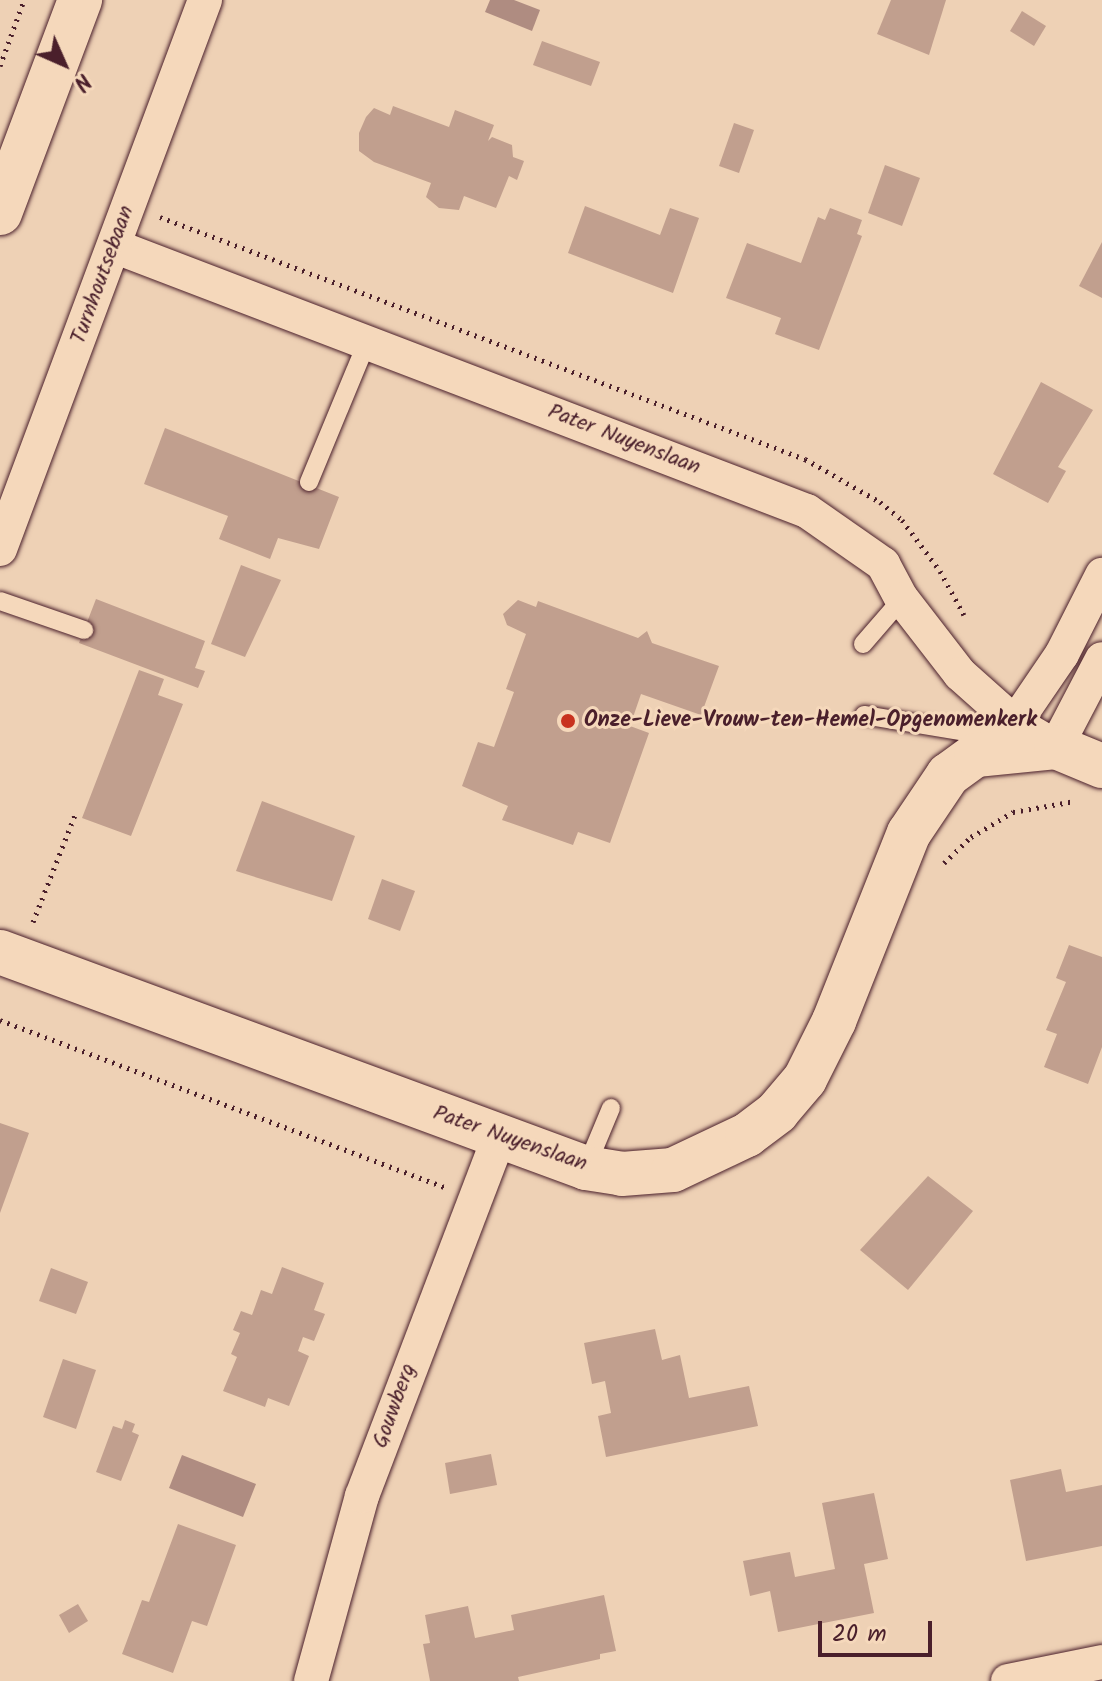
<!DOCTYPE html>
<html>
<head>
<meta charset="utf-8">
<style>
  body { margin:0 }
  #map { position:relative; width:1102px; height:1681px; overflow:hidden; background:#eed1b5; font-family:Kalam,sans-serif }
  div>[style] { position:absolute }
  .water>* { inset:0; background:#af8c81 }
  .building>* { inset:0; background:#c19f8e }
  .path>* { height:5px; margin-top:-2.5px; transform-origin:0; background:repeating-linear-gradient(90deg,#4a1f2b 0 2px,transparent 0 8px) }
  .roads { filter:drop-shadow(0 0 2px #4a1f2b) drop-shadow(0 0 2px #4a1f2b) }
  .service>* { height:18px; margin:-9px; padding:0 9px; transform-origin:9px; border-radius:9px; background:#f5d8bb }
  .minor>* { height:34px; margin:-17px; padding:0 17px; transform-origin:17px; border-radius:17px; background:#f5d8bb }
  .tertiary>* { height:44px; margin:-22px; padding:0 22px; transform-origin:22px; border-radius:22px; background:#f5d8bb }
  .primary>* { height:44px; margin:-22px; padding:0 22px; transform-origin:22px; border-radius:22px; background:#f5d8bb }
  .dots>* { width:22px; height:22px; translate:-50% -50%; box-sizing:border-box; border:4px solid #f5d8bb; border-radius:50% }
  span { translate:-50% -50%; white-space:nowrap; text-align:center; line-height:1.15; -webkit-text-stroke:6px #f5d8bb; paint-order:stroke }
  .street-label { font-size:22px; color:#4a1f2b }
  .poi-label { font-size:22px; color:#4a1f2b; font-weight:700 }
  .left { translate:0 -50%; text-align:left }
  .north { position:absolute; left:24px; top:24px; width:80px; height:80px; -webkit-text-stroke:6px #f5d8bb; paint-order:stroke; rotate:135deg; font-size:22px; font-weight:700; line-height:32px; text-align:center; color:#4a1f2b }
  .north::after { content:''; display:block; margin:auto; width:28px; height:36px; background:#4a1f2b; clip-path:polygon(50% 0,100% 100%,50% 72%,0 100%) }
  .scale { position:absolute; left:818px; top:1621px; width:114px; height:36px; box-sizing:border-box; border:4px solid #4a1f2b; border-top:0; padding-left:10px; font-size:24px; line-height:28px; white-space:nowrap; color:#4a1f2b; -webkit-text-stroke:6px #f5d8bb; paint-order:stroke }
</style>
</head>
<body>
<div id="map">
  <div class="water">
    <i style="clip-path:polygon(490px 0,514px 0,540px 10px,532px 31px,485px 12px)"></i>
    <i style="clip-path:polygon(182px 1455px,256px 1484px,243px 1517px,169px 1488px)"></i>
  </div>
  <div class="building">
    <i style="clip-path:polygon(891px 0,946px 0,929px 55px,877px 34px)"></i>
    <i style="clip-path:polygon(1022px 11px,1046px 26px,1034px 46px,1010px 31px)"></i>
    <i style="clip-path:polygon(542px 41px,600px 62px,591px 86px,533px 65px)"></i>
    <i style="clip-path:polygon(393px 106px,449px 127px,455px 110px,494px 125px,488px 141px,492px 137px,512px 145px,513px 157px,524px 161px,517px 180px,509px 176px,496px 208px,464px 196px,459px 210px,439px 208px,426px 197px,431px 183px,374px 162px,359px 151px,359px 133px,366px 117px,374px 108px,390px 115px)"></i>
    <i style="clip-path:polygon(734px 123px,754px 130px,739px 173px,719px 166px)"></i>
    <i style="clip-path:polygon(885px 165px,920px 178px,902px 226px,868px 213px)"></i>
    <i style="clip-path:polygon(585px 206px,660px 235px,670px 208px,699px 218px,673px 293px,568px 253px)"></i>
    <i style="clip-path:polygon(830px 208px,862px 220px,857px 234px,862px 236px,819px 350px,775px 334px,781px 318px,726px 298px,747px 243px,801px 263px,818px 217px,825px 220px)"></i>
    <i style="clip-path:polygon(1102px 242px,1102px 298px,1079px 286px)"></i>
    <i style="clip-path:polygon(1041px 382px,1093px 410px,1058px 467px,1066px 471px,1048px 503px,993px 474px)"></i>
    <i style="clip-path:polygon(165px 428px,339px 497px,319px 549px,278px 538px,270px 559px,219px 539px,228px 516px,144px 484px)"></i>
    <i style="clip-path:polygon(241px 565px,281px 580px,245px 657px,211px 644px)"></i>
    <i style="clip-path:polygon(96px 599px,205px 641px,195px 668px,205px 671px,198px 688px,79px 643px)"></i>
    <i style="clip-path:polygon(518px 600px,536px 607px,538px 601px,638px 638px,647px 631px,652px 643px,719px 666px,701px 715px,641px 694px,630px 726px,649px 733px,610px 843px,578px 832px,573px 845px,502px 820px,508px 806px,462px 786px,478px 742px,494px 747px,514px 692px,506px 689px,526px 634px,507px 625px,503px 614px)"></i>
    <i style="clip-path:polygon(139px 670px,164px 679px,158px 695px,183px 704px,131px 836px,82px 818px)"></i>
    <i style="clip-path:polygon(262px 801px,355px 836px,332px 901px,236px 871px)"></i>
    <i style="clip-path:polygon(382px 879px,415px 891px,400px 931px,368px 919px)"></i>
    <i style="clip-path:polygon(1069px 945px,1102px 957px,1102px 1047px,1088px 1084px,1044px 1067px,1057px 1034px,1046px 1030px,1066px 982px,1056px 978px)"></i>
    <i style="clip-path:polygon(0 1123px,29px 1133px,0 1213px)"></i>
    <i style="clip-path:polygon(928px 1176px,973px 1211px,908px 1290px,860px 1250px)"></i>
    <i style="clip-path:polygon(282px 1267px,324px 1283px,314px 1310px,325px 1314px,314px 1341px,303px 1337px,298px 1351px,309px 1356px,289px 1406px,268px 1398px,265px 1407px,223px 1391px,237px 1357px,231px 1354px,240px 1333px,233px 1330px,241px 1311px,252px 1315px,261px 1290px,272px 1294px)"></i>
    <i style="clip-path:polygon(51px 1268px,88px 1282px,76px 1314px,39px 1301px)"></i>
    <i style="clip-path:polygon(655px 1329px,662px 1360px,680px 1355px,689px 1398px,749px 1386px,758px 1426px,606px 1457px,598px 1416px,611px 1413px,605px 1381px,592px 1384px,584px 1343px)"></i>
    <i style="clip-path:polygon(63px 1359px,96px 1370px,76px 1429px,43px 1417px)"></i>
    <i style="clip-path:polygon(125px 1420px,135px 1424px,132px 1432px,139px 1435px,121px 1481px,96px 1472px,113px 1426px,122px 1429px)"></i>
    <i style="clip-path:polygon(491px 1454px,497px 1485px,450px 1494px,445px 1463px)"></i>
    <i style="clip-path:polygon(1061px 1469px,1066px 1492px,1102px 1485px,1102px 1546px,1026px 1561px,1010px 1480px)"></i>
    <i style="clip-path:polygon(874px 1493px,888px 1559px,864px 1564px,874px 1613px,778px 1632px,770px 1591px,750px 1596px,743px 1561px,790px 1552px,795px 1577px,835px 1569px,822px 1503px)"></i>
    <i style="clip-path:polygon(178px 1524px,236px 1545px,207px 1626px,192px 1621px,173px 1673px,122px 1654px,142px 1600px,149px 1602px)"></i>
    <i style="clip-path:polygon(604px 1595px,616px 1651px,600px 1654px,600px 1659px,518px 1677px,519px 1681px,430px 1681px,423px 1644px,430px 1643px,425px 1615px,468px 1606px,475px 1638px,514px 1630px,511px 1615px)"></i>
    <i style="clip-path:polygon(78px 1604px,88px 1621px,69px 1633px,59px 1615px)"></i>
  </div>
  <div class="path">
    <i style="left:0;top:66px;width:70px;rotate:-70deg"></i>
    <i style="left:160px;top:217px;width:689px;rotate:20.57deg"></i>
    <i style="left:805px;top:459px;width:86px;rotate:29.8deg"></i>
    <i style="left:880px;top:502px;width:28px;rotate:39deg"></i>
    <i style="left:902px;top:520px;width:64px;rotate:53.3deg"></i>
    <i style="left:940px;top:571px;width:50px;rotate:61.4deg"></i>
    <i style="left:944px;top:863px;width:37px;rotate:-44deg"></i>
    <i style="left:971px;top:837px;width:49px;rotate:-30.8deg"></i>
    <i style="left:1013px;top:812px;width:63px;rotate:-10.1deg"></i>
    <i style="left:33px;top:922px;width:115px;rotate:-68.6deg"></i>
    <i style="left:0;top:1020px;width:475px;rotate:20.6deg"></i>
  </div>
  <div class="roads">
    <div class="service">
      <i style="left:309px;top:482px;width:152px;rotate:-67.5deg"></i>
      <i style="left:0;top:601px;width:89px;rotate:19deg"></i>
      <i style="left:863px;top:644px;width:60px;rotate:-49.1deg"></i>
      <i style="left:864px;top:715px;width:133px;rotate:9.5deg"></i>
      <i style="left:586px;top:1168px;width:65px;rotate:-67.4deg"></i>
    </div>
    <div class="minor">
      <i style="left:114px;top:246px;width:742px;rotate:20.93deg"></i>
      <i style="left:807px;top:511px;width:93px;rotate:34.9deg"></i>
      <i style="left:883px;top:564px;width:40px;rotate:62deg"></i>
      <i style="left:902px;top:599px;width:95px;rotate:52.3deg"></i>
      <i style="left:960px;top:674px;width:74px;rotate:41.7deg"></i>
      <i style="left:1015px;top:723px;width:48px;rotate:30.3deg"></i>
      <i style="left:1056px;top:747px;width:99px;rotate:-62.4deg"></i>
      <i style="left:0;top:549px;width:586px;rotate:-69.52deg"></i>
      <i style="left:1015px;top:723px;width:83px;rotate:-55.7deg"></i>
      <i style="left:1062px;top:654px;width:89px;rotate:-63.1deg"></i>
      <i style="left:311px;top:1681px;width:192px;rotate:-74.6deg"></i>
      <i style="left:362px;top:1496px;width:384px;rotate:-69.1deg"></i>
      <i style="left:1008px;top:1681px;width:96px;rotate:-11.4deg"></i>
    </div>
    <div class="tertiary">
      <i style="left:0;top:952px;width:625px;rotate:20.23deg"></i>
      <i style="left:586px;top:1168px;width:36px;rotate:9deg"></i>
      <i style="left:622px;top:1174px;width:51px;rotate:-4.5deg"></i>
      <i style="left:673px;top:1170px;width:82px;rotate:-25.3deg"></i>
      <i style="left:747px;top:1135px;width:38px;rotate:-37deg"></i>
      <i style="left:777px;top:1112px;width:43px;rotate:-49.7deg"></i>
      <i style="left:805px;top:1079px;width:65px;rotate:-63.4deg"></i>
      <i style="left:834px;top:1021px;width:202px;rotate:-68.3deg"></i>
      <i style="left:909px;top:833px;width:70px;rotate:-56.1deg"></i>
      <i style="left:948px;top:775px;width:34px;rotate:-36deg"></i>
      <i style="left:976px;top:755px;width:80px;rotate:-5.7deg"></i>
      <i style="left:1056px;top:747px;width:50px;rotate:22.4deg"></i>
    </div>
    <div class="primary">
      <i style="left:0;top:213px;width:228px;rotate:-69.4deg"></i>
    </div>
  </div>
  <div class="dots">
    <i style="left:568px;top:721px;background:#c8321e"></i>
  </div>
  <div class="street-label">
    <span style="left:103px;top:275px;rotate:-70deg">Turnhoutsebaan</span>
    <span style="left:624px;top:440px;rotate:21deg">Pater Nuyenslaan</span>
    <span style="left:510px;top:1139px;rotate:19deg">Pater Nuyenslaan</span>
    <span style="left:395px;top:1406px;rotate:-70deg">Gouwberg</span>
  </div>
  <div class="poi-label">
    <span class="left" style="left:584px;top:721px">Onze-Lieve-Vrouw-ten-Hemel-Opgenomenkerk</span>
  </div>
  <div class="north">N</div>
  <div class="scale">20 m</div>
</div>
</body>
</html>
